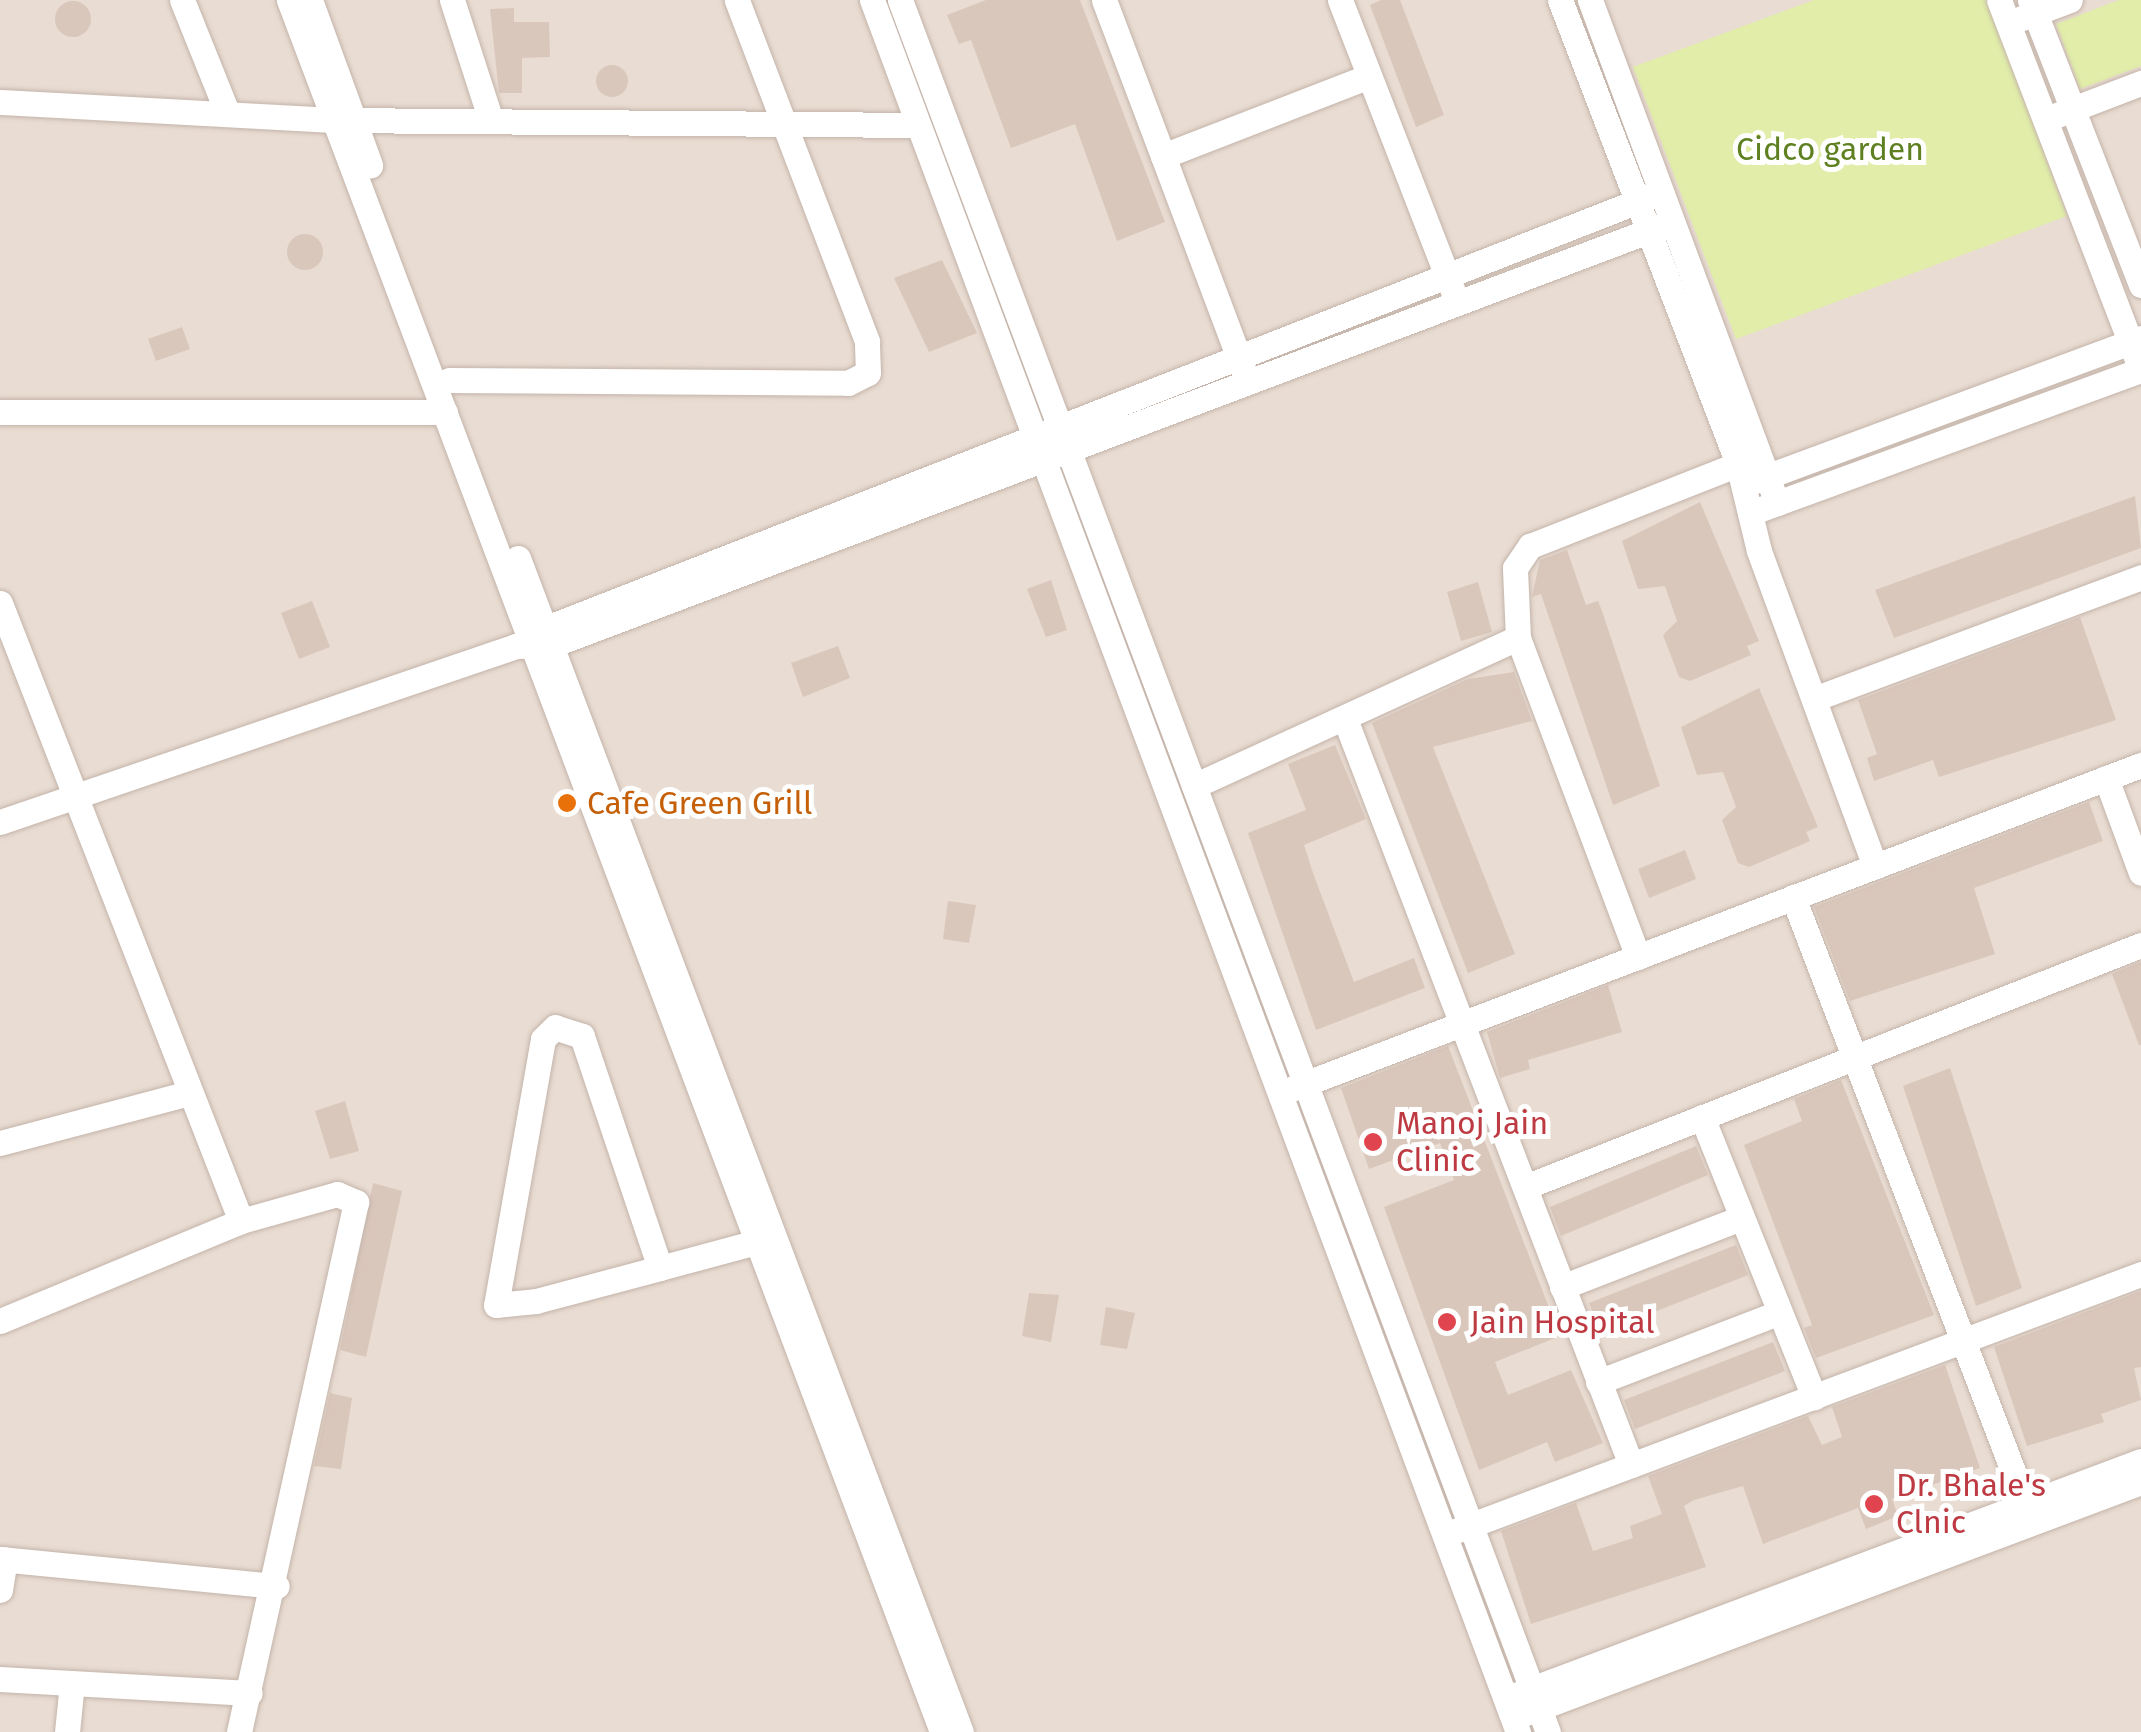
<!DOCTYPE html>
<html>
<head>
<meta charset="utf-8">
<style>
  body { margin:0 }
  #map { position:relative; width:2141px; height:1732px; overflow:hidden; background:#f4ece5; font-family:"Fira Sans",sans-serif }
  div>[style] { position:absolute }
  .residential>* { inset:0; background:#e9dcd2 }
  .green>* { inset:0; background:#e1eda9 }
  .building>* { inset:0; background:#dac7bc }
  .round { border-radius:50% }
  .roads { filter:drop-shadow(0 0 2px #c4b4aa) drop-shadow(0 0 2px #c4b4aa) }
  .minor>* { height:25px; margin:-12.5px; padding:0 12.5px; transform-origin:12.5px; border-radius:12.5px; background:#fff }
  .dots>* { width:28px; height:28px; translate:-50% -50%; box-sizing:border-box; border:5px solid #fff; border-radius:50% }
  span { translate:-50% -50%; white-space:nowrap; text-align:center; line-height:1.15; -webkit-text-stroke:10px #fff; paint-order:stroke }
  .park-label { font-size:32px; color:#5e8020 }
  .food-label { font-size:32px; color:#c56008 }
  .left { translate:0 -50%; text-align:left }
  .health-label { font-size:32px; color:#be3a42 }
</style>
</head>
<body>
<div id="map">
  <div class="residential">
    <i style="clip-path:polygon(0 0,2141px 0,2141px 1732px,0 1732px)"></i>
  </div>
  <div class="green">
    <i style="clip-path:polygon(1814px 0,1988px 0,2067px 216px,1736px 339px,1633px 67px)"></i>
    <i style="clip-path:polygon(2119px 0,2141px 0,2141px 66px,2080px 89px,2056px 24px)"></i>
  </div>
  <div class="building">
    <i style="clip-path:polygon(986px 0,1080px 0,1165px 222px,1117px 241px,1075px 124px,1011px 148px,971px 40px,959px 44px,947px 15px)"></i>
    <i style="clip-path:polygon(1381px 0,1400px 0,1444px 115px,1416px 127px,1370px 5px)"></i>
    <i class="round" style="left:55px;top:1px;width:36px;height:36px"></i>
    <i style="clip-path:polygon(514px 8px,514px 22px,549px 22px,550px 57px,522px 58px,522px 93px,499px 93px,490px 9px)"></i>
    <i class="round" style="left:596px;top:65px;width:32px;height:32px"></i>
    <i class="round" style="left:287px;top:234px;width:36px;height:36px"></i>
    <i style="clip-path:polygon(942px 260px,977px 333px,929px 352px,894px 278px)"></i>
    <i style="clip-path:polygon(182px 327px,190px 349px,156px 361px,148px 339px)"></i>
    <i style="clip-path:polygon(2135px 496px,2141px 548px,1894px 638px,1875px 590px)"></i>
    <i style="clip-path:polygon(1700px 502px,1759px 641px,1747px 646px,1751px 655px,1690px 681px,1679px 677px,1663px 635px,1677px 621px,1665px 586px,1638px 589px,1622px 541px)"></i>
    <i style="clip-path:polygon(1567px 550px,1586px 605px,1598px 601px,1602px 611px,1660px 786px,1613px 805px,1541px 594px,1532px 597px,1540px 560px)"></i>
    <i style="clip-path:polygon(1051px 580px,1067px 630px,1046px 637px,1027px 589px)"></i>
    <i style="clip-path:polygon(1478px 582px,1492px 632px,1461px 641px,1447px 592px)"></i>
    <i style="clip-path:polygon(312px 601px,330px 647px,299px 659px,281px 613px)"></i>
    <i style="clip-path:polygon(2080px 617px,2116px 720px,1939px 777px,1933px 760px,1874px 781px,1867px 758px,1877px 754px,1858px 700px)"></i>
    <i style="clip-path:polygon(838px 646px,850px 678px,803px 697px,791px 663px)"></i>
    <i style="clip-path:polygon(1514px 672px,1532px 721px,1433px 747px,1515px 954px,1468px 973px,1372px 723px,1468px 679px)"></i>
    <i style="clip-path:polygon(1759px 688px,1818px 827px,1806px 832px,1810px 841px,1749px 867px,1738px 863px,1722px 820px,1736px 807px,1723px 772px,1697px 775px,1681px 727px)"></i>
    <i style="clip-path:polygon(1335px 745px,1366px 819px,1304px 845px,1313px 873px,1354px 982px,1414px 958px,1425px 988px,1316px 1030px,1248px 833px,1306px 810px,1288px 764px)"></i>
    <i style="clip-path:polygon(2089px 802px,2103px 841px,1974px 888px,1995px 954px,1850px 1001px,1814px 907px)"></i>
    <i style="clip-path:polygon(1685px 850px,1696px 879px,1649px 898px,1638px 869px)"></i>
    <i style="clip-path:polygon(948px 901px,976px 905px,969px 943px,943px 939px)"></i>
    <i style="clip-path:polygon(2141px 962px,2141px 1045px,2139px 1045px,2112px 974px)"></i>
    <i style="clip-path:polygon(1608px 985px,1622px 1032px,1528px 1060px,1530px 1069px,1500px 1078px,1487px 1032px)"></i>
    <i style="clip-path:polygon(1448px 1046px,1560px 1336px,1495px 1362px,1508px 1395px,1571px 1370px,1603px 1443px,1555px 1462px,1547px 1442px,1479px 1470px,1384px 1207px,1454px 1180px,1447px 1160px,1440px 1143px,1369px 1169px,1341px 1088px)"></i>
    <i style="clip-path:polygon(1950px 1068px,2022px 1288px,1976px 1306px,1903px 1086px)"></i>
    <i style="clip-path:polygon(1841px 1080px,1934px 1315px,1816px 1358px,1804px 1328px,1812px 1325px,1744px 1145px,1802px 1121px,1794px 1099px)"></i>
    <i style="clip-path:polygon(345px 1101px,359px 1151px,330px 1159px,315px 1111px)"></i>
    <i style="clip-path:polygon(1696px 1146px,1708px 1175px,1561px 1236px,1550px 1207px)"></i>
    <i style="clip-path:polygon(373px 1183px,402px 1191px,366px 1357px,340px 1350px)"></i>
    <i style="clip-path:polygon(1736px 1245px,1748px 1275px,1601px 1333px,1589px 1303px)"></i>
    <i style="clip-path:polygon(2141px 1291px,2141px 1367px,2134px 1368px,2141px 1400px,2101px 1414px,2104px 1422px,2027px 1446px,1994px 1347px)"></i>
    <i style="clip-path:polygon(1029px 1293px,1059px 1295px,1051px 1342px,1022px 1336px)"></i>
    <i style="clip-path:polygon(1106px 1307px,1135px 1313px,1127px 1349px,1100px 1345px)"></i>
    <i style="clip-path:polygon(1773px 1342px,1785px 1371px,1635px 1429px,1624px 1400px)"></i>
    <i style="clip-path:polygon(1945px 1365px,1980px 1468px,1892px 1499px,1898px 1516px,1866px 1529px,1858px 1508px,1763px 1544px,1743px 1486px,1694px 1500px,1684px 1506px,1706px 1567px,1531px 1624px,1501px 1531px,1576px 1503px,1593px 1551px,1633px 1538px,1630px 1526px,1662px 1514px,1648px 1476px,1808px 1416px,1822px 1445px,1842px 1437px,1832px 1407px)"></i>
    <i style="clip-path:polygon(330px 1393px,352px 1398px,341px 1469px,314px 1466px)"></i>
  </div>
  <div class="roads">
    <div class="minor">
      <i style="left:182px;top:0;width:121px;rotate:68.1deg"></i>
      <i style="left:289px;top:0;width:1851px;rotate:69.34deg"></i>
      <i style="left:310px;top:0;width:176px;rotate:70deg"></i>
      <i style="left:452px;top:0;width:127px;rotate:72.1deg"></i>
      <i style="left:872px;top:0;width:1849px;rotate:69.55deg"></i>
      <i style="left:900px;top:0;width:1849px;rotate:69.49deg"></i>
      <i style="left:1104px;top:0;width:167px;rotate:69.3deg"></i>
      <i style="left:1163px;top:156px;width:221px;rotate:-21.2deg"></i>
      <i style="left:1340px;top:0;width:310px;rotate:68.8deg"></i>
      <i style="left:1560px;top:0;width:497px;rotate:69deg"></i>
      <i style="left:1738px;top:464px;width:89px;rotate:76.4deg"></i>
      <i style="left:1759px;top:551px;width:336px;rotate:69.8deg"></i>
      <i style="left:1590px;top:0;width:537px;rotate:69.61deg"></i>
      <i style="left:2030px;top:0;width:306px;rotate:68.7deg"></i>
      <i style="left:2022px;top:18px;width:51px;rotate:-20.6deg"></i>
      <i style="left:0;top:102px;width:335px;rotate:3.1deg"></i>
      <i style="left:335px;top:120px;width:583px;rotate:0.49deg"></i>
      <i style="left:2057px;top:115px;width:90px;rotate:-20.9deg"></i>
      <i style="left:1163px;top:156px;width:231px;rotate:69.4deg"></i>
      <i style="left:449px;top:380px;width:399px;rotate:0.4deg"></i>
      <i style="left:848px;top:383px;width:22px;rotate:-27deg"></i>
      <i style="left:868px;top:373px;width:32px;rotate:-92deg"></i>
      <i style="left:867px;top:341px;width:365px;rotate:-110.9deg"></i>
      <i style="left:0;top:412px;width:445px"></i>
      <i style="left:1752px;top:482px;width:415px;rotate:-20.3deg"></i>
      <i style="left:1750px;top:513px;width:416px;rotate:-20.1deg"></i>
      <i style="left:2141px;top:370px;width:396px;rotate:-111deg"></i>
      <i style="left:518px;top:558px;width:1255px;rotate:69.33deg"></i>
      <i style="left:0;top:603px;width:663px;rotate:68.7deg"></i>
      <i style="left:531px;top:634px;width:1213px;rotate:-21.36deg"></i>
      <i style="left:1819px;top:697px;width:344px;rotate:-20.4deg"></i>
      <i style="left:1345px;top:719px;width:799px;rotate:69.02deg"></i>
      <i style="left:2106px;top:778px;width:101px;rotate:69.8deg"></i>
      <i style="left:1194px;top:786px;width:356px;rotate:-24.6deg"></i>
      <i style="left:0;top:822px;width:545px;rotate:-18.83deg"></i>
      <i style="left:516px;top:646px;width:36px;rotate:-2deg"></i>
      <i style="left:552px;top:645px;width:1197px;rotate:-20.69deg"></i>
      <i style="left:1793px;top:897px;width:665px;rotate:69.03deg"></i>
      <i style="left:1638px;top:957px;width:341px;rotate:-110.6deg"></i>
      <i style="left:1518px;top:638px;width:70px;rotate:-92.5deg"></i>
      <i style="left:1515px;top:568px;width:27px;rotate:-56deg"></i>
      <i style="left:1530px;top:546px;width:224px;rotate:-21.5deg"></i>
      <i style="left:1291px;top:1089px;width:910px;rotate:-20.87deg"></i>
      <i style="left:1702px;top:1117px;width:302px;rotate:68.2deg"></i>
      <i style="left:0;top:1143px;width:196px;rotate:-14.8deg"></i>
      <i style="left:1525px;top:1187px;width:662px;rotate:-21.45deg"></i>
      <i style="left:660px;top:1268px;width:245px;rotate:-108.6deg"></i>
      <i style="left:582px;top:1036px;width:28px;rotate:-162deg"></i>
      <i style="left:555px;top:1027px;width:17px;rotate:135deg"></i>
      <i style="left:543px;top:1039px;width:270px;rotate:100deg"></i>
      <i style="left:496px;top:1305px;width:40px;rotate:-5.7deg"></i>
      <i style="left:536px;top:1301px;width:128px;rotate:-14.9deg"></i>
      <i style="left:660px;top:1268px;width:115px;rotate:-15.1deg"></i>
      <i style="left:1562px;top:1287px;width:192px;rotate:-21.1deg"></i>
      <i style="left:0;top:1321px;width:261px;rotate:-22.5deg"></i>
      <i style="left:241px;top:1221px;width:100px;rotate:-15.7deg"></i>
      <i style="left:337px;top:1194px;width:21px;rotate:23deg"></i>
      <i style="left:356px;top:1202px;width:543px;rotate:102.45deg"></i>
      <i style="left:1598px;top:1382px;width:193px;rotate:-21deg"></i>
      <i style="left:1458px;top:1530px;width:729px;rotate:-20.55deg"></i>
      <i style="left:0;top:1559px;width:278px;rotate:5.6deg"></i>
      <i style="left:0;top:1590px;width:31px;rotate:-81deg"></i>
      <i style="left:0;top:1679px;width:250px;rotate:3.2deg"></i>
      <i style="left:1518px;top:1694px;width:665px;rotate:-20.51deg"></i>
      <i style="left:1523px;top:1714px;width:660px;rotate:-20.58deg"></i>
      <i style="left:67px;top:1732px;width:49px;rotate:-84.2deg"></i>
    </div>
  </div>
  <div class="dots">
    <i style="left:567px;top:803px;background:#e8710a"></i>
    <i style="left:1373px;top:1142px;background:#e0444e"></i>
    <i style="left:1447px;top:1322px;background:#e0444e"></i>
    <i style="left:1874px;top:1504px;background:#e0444e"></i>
  </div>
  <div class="park-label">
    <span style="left:1830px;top:149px">Cidco garden</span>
  </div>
  <div class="food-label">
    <span class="left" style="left:587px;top:803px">Cafe Green Grill</span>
  </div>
  <div class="health-label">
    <span class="left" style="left:1396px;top:1142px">Manoj Jain<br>Clinic</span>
    <span class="left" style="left:1470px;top:1322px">Jain Hospital</span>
    <span class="left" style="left:1896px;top:1504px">Dr. Bhale's<br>Clnic</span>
  </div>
</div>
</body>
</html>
